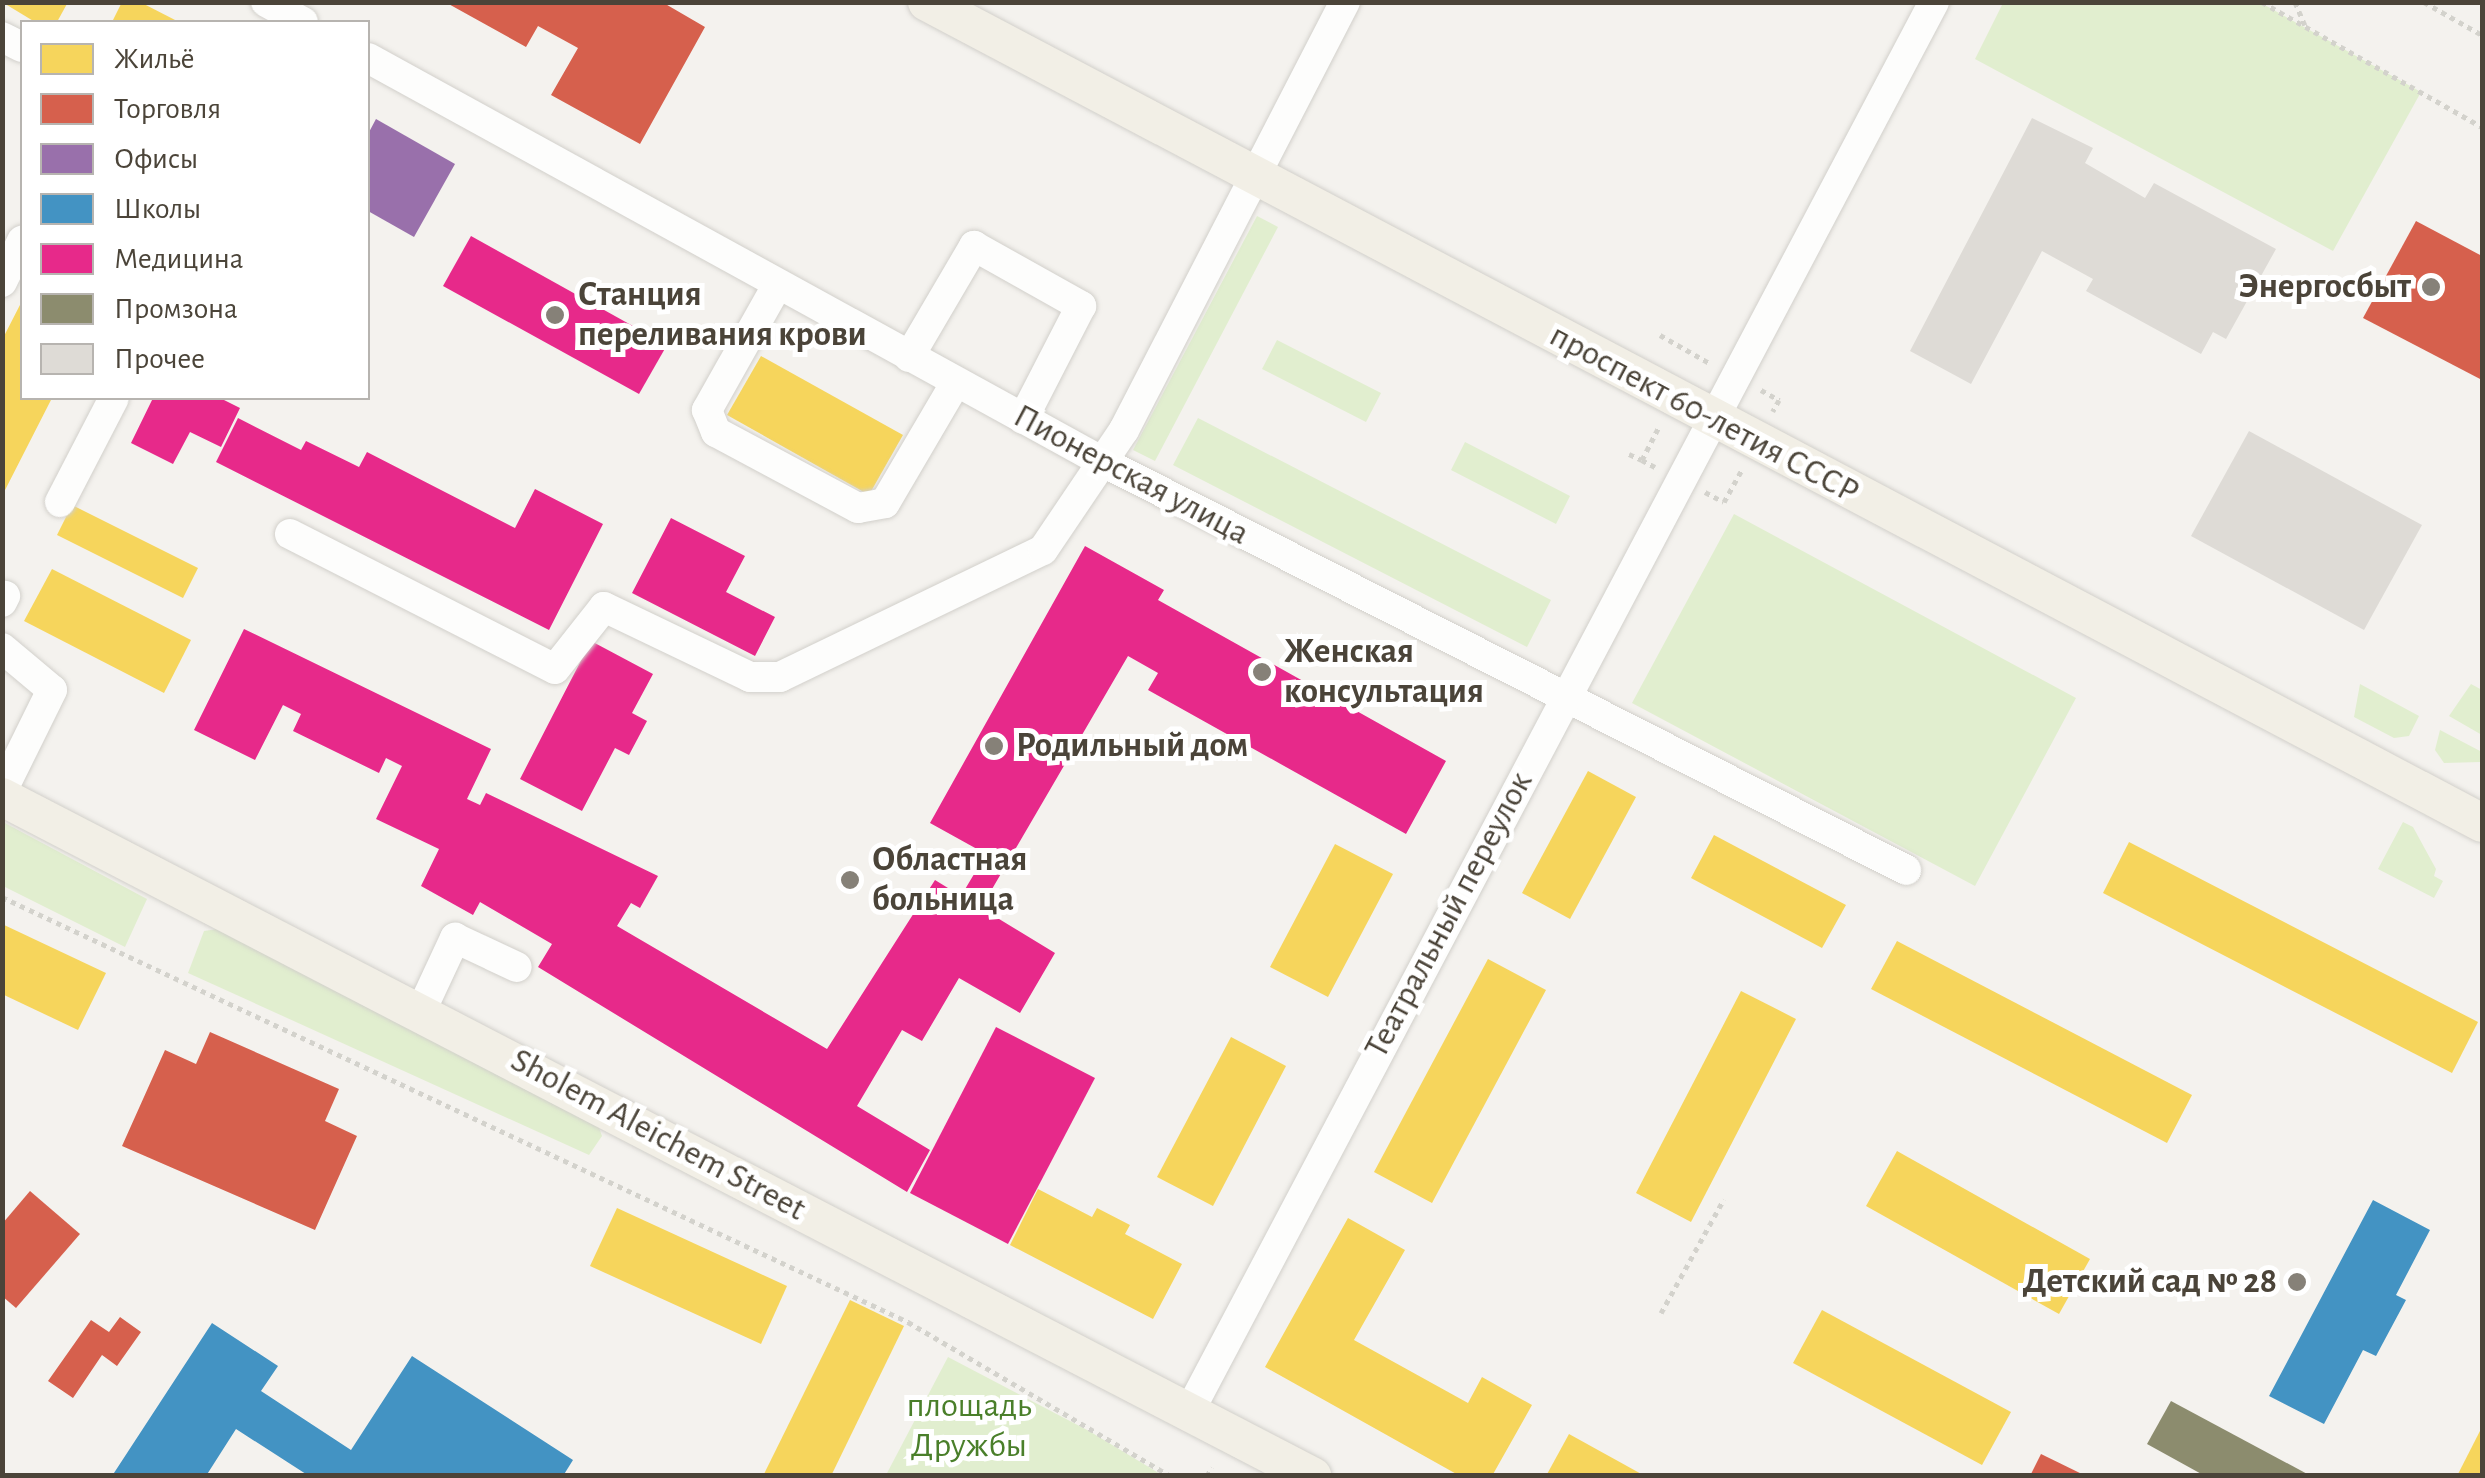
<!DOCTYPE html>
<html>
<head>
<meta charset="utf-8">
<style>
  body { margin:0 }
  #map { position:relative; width:2485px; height:1478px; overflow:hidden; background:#f4f2ee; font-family:"Alegreya Sans",sans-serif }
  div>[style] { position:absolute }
  .green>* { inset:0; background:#e1eecf }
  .homes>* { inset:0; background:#f6d55c }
  .shops>* { inset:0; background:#d6604d }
  .offices>* { inset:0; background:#9970ab }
  .schools>* { inset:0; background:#4393c3 }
  .health>* { inset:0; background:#e7298a }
  .industry>* { inset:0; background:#8c8c6e }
  .building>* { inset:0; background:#dedbd6 }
  .path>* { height:5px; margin-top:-2.5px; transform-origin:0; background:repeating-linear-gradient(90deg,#d3d2cc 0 5px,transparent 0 10px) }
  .roads { filter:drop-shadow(0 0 2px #d2d0cb) drop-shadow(0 0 2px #d2d0cb) }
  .minor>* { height:30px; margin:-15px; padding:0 15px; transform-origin:15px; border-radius:15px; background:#fdfdfc }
  .major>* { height:38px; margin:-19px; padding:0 19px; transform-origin:19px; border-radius:19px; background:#f2efe6 }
  .dots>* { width:28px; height:28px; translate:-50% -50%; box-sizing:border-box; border:5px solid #fff; border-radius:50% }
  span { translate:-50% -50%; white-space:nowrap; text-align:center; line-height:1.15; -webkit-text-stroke:10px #fff; paint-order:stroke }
  .poi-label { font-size:35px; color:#4b4439; font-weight:700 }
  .right { translate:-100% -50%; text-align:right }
  .left { translate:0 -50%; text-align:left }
  .street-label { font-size:35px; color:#4b4439 }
  .park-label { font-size:35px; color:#4a7f2a }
  .frame { position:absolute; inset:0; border:5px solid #4b4439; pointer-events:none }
  .legend { position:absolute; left:20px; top:20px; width:350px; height:380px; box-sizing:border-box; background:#fff; border:2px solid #b7b4b0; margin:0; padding:12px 18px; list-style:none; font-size:30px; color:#4b4439 }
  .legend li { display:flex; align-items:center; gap:20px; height:50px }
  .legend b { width:50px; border:2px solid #b7b4b0 }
</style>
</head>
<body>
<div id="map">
  <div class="green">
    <i style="clip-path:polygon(2003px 3px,2261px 3px,2421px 92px,2333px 251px,1975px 59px)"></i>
    <i style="clip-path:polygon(1257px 216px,1278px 227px,1155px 461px,1133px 450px)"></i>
    <i style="clip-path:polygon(1277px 340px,1381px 393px,1366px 422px,1262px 369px)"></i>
    <i style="clip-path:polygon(1198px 418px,1551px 600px,1527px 647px,1173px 465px)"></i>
    <i style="clip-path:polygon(1465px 442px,1570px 496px,1556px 524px,1451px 470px)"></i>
    <i style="clip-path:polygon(1734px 514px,2076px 698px,1975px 886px,1632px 703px)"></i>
    <i style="clip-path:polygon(2360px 684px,2419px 716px,2409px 736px,2394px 738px,2354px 717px)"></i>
    <i style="clip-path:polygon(2471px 684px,2482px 690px,2482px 735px,2449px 716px)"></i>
    <i style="clip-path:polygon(2440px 730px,2482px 752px,2481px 762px,2444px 763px,2435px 750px)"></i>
    <i style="clip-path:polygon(3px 822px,147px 899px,125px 947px,3px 886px)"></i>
    <i style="clip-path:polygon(2403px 822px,2413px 827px,2436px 869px,2434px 876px,2443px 881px,2434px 898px,2378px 869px)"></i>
    <i style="clip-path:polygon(218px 929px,598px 1125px,602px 1136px,589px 1155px,188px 973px,204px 931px)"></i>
    <i style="clip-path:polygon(948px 1357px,1089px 1431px,1162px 1475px,886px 1475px)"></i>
  </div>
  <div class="homes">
    <i style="clip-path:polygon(2px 2px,68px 2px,57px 22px,35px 22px)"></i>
    <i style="clip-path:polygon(122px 2px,140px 2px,179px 22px,112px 22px)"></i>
    <i style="clip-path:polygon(22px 301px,22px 398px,52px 398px,2px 496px,2px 340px)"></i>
    <i style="clip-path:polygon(761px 356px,903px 435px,869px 495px,727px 415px)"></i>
    <i style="clip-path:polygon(72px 505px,198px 568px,183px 598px,57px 535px)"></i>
    <i style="clip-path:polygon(52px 569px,191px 640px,164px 693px,24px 621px)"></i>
    <i style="clip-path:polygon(1588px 771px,1636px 797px,1570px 919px,1522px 893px)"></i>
    <i style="clip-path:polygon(1714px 835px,1846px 905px,1822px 948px,1691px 878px)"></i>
    <i style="clip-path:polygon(2129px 842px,2478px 1022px,2452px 1073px,2103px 893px)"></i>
    <i style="clip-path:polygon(1335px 844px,1393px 874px,1328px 997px,1270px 967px)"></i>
    <i style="clip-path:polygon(2px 924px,106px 973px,78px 1030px,2px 994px)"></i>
    <i style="clip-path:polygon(1897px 941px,2192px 1095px,2167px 1143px,1871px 989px)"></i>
    <i style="clip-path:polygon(1488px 959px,1546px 990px,1432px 1203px,1374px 1172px)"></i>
    <i style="clip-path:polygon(1741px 991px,1796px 1019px,1691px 1222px,1636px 1193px)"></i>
    <i style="clip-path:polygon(1231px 1037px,1286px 1066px,1213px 1206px,1157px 1177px)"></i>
    <i style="clip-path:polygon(1897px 1151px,2090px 1259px,2059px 1314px,1866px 1206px)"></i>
    <i style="clip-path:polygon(1038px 1189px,1092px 1217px,1097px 1208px,1130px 1225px,1125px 1234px,1182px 1264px,1153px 1319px,1010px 1245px)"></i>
    <i style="clip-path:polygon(617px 1208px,787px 1286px,761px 1344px,590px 1266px)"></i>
    <i style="clip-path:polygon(1348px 1218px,1405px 1250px,1354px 1340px,1468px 1403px,1482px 1377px,1532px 1405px,1492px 1476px,1460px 1476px,1265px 1367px)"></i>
    <i style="clip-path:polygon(850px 1300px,904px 1326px,831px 1476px,763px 1476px)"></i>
    <i style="clip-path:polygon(1822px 1310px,2011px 1412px,1982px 1465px,1793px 1363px)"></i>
    <i style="clip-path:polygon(2482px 1427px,2482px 1476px,2457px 1476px)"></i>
    <i style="clip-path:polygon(1569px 1434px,1645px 1476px,1546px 1476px)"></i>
  </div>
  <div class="shops">
    <i style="clip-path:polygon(445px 2px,662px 2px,705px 27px,640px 144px,551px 95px,578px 48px,538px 26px,526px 47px)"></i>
    <i style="clip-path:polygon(2416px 221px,2482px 256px,2482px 380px,2363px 318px)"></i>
    <i style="clip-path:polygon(210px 1032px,339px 1089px,325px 1121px,357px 1136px,315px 1230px,122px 1146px,165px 1050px,196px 1064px)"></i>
    <i style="clip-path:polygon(30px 1191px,80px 1234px,16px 1308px,2px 1296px,2px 1224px)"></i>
    <i style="clip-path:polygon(120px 1317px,141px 1332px,117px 1366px,102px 1355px,73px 1398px,48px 1381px,91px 1320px,109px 1332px)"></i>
    <i style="clip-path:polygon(2041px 1454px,2086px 1476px,2030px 1476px)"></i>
  </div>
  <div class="offices">
    <i style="clip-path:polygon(376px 119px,455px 164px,414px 237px,368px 211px,368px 134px)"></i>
  </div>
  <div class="schools">
    <i style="clip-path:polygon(2373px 1200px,2430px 1230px,2396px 1295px,2406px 1300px,2376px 1356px,2363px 1350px,2324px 1424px,2269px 1396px)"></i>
    <i style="clip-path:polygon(212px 1323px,278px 1366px,261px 1391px,351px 1450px,412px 1356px,573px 1460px,563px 1476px,309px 1476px,236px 1429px,206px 1476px,112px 1476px)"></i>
  </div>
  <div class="health">
    <i style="clip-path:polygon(471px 236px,667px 345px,639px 394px,443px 286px)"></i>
    <i style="clip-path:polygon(153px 398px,220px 398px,240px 408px,221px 447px,190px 432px,173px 464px,131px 443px)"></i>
    <i style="clip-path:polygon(238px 418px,301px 450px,306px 441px,359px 467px,367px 452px,515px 528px,535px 489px,603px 524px,549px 630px,216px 462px)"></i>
    <i style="clip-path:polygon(671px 518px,745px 556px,726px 592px,775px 617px,755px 656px,632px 593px)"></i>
    <i style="clip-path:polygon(1085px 546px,1164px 590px,1158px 600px,1446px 761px,1406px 834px,1148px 690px,1158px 673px,1128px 656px,981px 908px,1055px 953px,1020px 1013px,959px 978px,922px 1041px,902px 1030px,857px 1106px,930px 1150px,907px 1192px,538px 967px,552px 944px,480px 902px,473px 915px,421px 886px,439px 849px,376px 819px,402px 766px,386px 758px,379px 773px,293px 731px,301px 714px,283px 705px,255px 760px,194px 730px,244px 629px,491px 749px,467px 799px,480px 805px,486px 793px,658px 876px,640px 908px,631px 903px,617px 926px,827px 1049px,935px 880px,961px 896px,986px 854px,930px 823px)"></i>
    <i style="clip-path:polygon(591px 641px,653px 674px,632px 713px,647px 721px,629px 755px,615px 748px,582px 811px,520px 779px)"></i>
    <i style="clip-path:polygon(996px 1027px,1095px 1078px,1008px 1244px,910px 1193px)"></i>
  </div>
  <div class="industry">
    <i style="clip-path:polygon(2171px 1401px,2311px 1476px,2205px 1476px,2147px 1444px)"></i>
  </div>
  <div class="building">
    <i style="clip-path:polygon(2032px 118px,2093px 148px,2085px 163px,2145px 198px,2154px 183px,2276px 249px,2226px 339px,2213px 332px,2201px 354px,2086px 291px,2093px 279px,2042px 251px,1971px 384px,1910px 351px)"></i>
    <i style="clip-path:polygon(2249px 431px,2422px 525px,2364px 630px,2191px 536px)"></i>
  </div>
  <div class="path">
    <i style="left:2262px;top:2px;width:253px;rotate:29.6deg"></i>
    <i style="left:2295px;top:2px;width:25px;rotate:67deg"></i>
    <i style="left:2424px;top:2px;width:67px;rotate:29.6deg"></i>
    <i style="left:1660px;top:335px;width:59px;rotate:29.6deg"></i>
    <i style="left:1761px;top:390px;width:21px;rotate:29deg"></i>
    <i style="left:1779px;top:400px;width:13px;rotate:119deg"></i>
    <i style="left:1629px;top:454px;width:14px;rotate:25deg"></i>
    <i style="left:1655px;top:467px;width:15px;rotate:-152deg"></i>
    <i style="left:1642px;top:460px;width:39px;rotate:-63deg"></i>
    <i style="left:1705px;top:492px;width:21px;rotate:28deg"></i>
    <i style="left:1724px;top:502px;width:38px;rotate:-61deg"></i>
    <i style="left:2px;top:897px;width:1001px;rotate:25.13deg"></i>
    <i style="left:908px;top:1322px;width:304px;rotate:30.4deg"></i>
    <i style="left:1661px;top:1313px;width:130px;rotate:-61.1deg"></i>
    <i style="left:1207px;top:1476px;width:10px;rotate:-61deg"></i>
  </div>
  <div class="roads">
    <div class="minor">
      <i style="left:266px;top:2px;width:42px;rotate:28.4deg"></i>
      <i style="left:2px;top:37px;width:22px;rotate:27deg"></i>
      <i style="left:368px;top:58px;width:836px;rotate:28.8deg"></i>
      <i style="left:1101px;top:461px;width:903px;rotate:26.93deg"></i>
      <i style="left:2px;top:282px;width:46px;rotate:-64deg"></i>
      <i style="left:778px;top:284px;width:145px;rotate:119.4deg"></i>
      <i style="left:707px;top:410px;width:24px;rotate:68deg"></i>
      <i style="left:716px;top:432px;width:161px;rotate:28.2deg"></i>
      <i style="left:858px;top:508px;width:27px;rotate:-10deg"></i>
      <i style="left:885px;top:503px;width:140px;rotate:-59.6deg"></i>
      <i style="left:909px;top:357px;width:129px;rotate:-59.6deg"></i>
      <i style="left:974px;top:246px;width:123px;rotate:29.3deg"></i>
      <i style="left:1081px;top:306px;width:127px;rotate:117.2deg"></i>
      <i style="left:60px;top:502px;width:117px;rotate:-62.6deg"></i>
      <i style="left:290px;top:534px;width:297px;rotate:27deg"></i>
      <i style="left:555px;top:669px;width:79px;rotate:-51.7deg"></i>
      <i style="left:604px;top:607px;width:162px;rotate:25.6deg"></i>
      <i style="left:750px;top:677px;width:30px"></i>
      <i style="left:780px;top:677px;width:292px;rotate:-25.8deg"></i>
      <i style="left:1043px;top:550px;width:145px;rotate:-56deg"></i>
      <i style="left:1124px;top:430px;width:482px;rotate:-62.7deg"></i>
      <i style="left:2px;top:602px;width:7px;rotate:-63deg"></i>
      <i style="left:2px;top:648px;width:65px;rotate:40deg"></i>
      <i style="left:52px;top:690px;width:113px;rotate:116.3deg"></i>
      <i style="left:421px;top:1011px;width:81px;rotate:-65deg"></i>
      <i style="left:455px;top:938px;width:68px;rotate:25.1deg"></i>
      <i style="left:1189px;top:1412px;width:1595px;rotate:-62.15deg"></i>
    </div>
    <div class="major">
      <i style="left:927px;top:2px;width:1758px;rotate:27.83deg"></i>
      <i style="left:2px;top:797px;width:1476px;rotate:27.4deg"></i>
    </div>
  </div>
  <div class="dots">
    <i style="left:2431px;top:287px;background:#868178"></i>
    <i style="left:555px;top:315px;background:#868178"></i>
    <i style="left:1262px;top:672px;background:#868178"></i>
    <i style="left:994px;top:746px;background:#868178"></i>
    <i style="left:850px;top:880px;background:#868178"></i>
    <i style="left:2297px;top:1282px;background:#868178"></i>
  </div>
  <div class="poi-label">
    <span class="right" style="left:2411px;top:287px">Энергосбыт</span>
    <span class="left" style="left:578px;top:315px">Станция<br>переливания крови</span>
    <span class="left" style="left:1284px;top:672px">Женская<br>консультация</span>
    <span class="left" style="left:1016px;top:746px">Родильный дом</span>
    <span class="left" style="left:872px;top:880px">Областная<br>больница</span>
    <span class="right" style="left:2277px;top:1282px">Детский сад № 28</span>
  </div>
  <div class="street-label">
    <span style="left:1704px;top:414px;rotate:28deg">проспект 60-летия СССР</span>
    <span style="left:1131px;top:475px;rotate:28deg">Пионерская улица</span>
    <span style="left:1449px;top:915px;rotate:-62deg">Театральный переулок</span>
    <span style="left:658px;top:1135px;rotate:28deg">Sholem Aleichem Street</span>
  </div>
  <div class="park-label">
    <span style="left:969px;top:1426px">площадь<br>Дружбы</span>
  </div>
  <div class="frame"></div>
  <ul class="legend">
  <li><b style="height:28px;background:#f6d55c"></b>Жильё</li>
  <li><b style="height:28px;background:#d6604d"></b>Торговля</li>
  <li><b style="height:28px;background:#9970ab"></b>Офисы</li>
  <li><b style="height:28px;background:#4393c3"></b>Школы</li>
  <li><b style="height:28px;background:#e7298a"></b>Медицина</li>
  <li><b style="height:28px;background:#8c8c6e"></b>Промзона</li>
  <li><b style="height:28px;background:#dedbd6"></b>Прочее</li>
  </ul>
</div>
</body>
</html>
